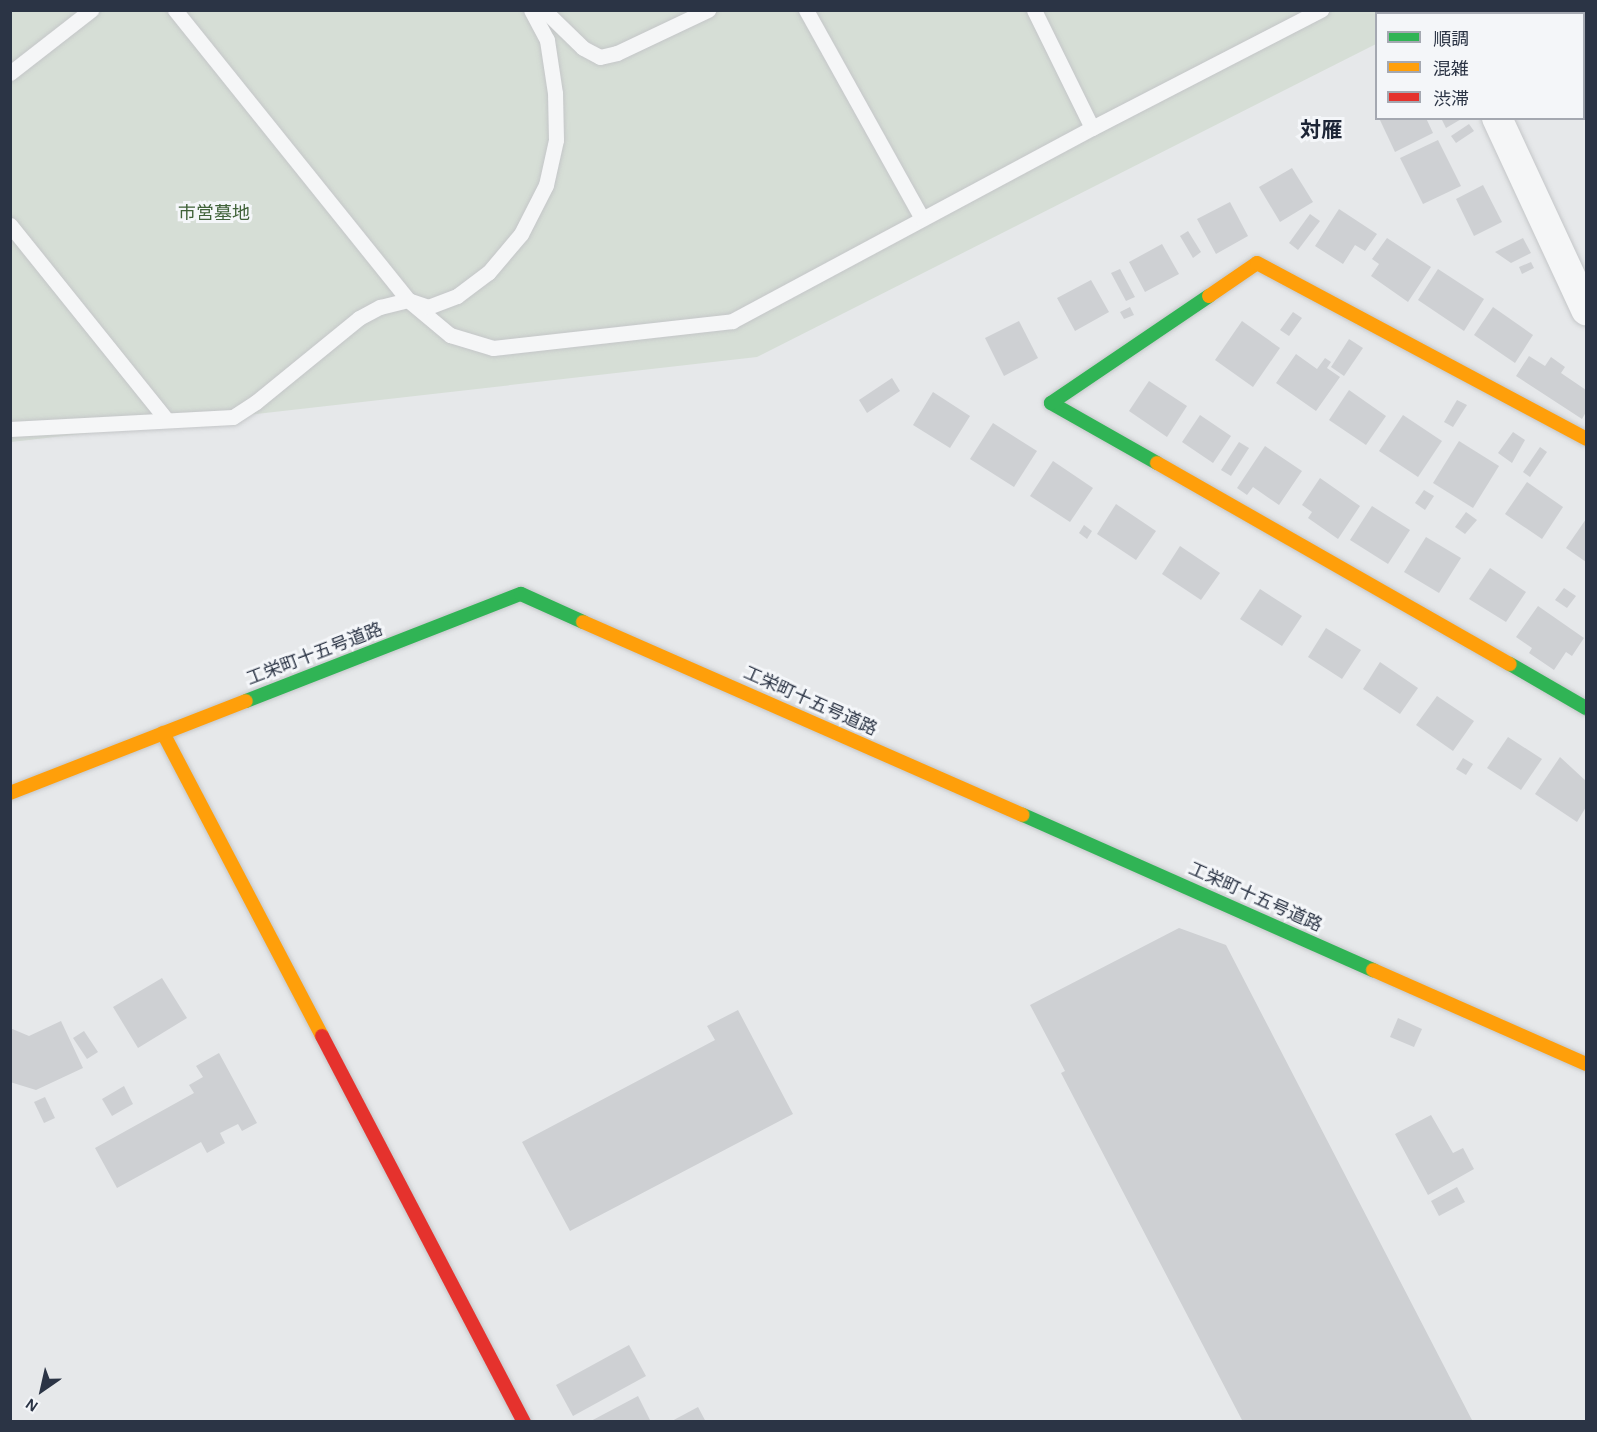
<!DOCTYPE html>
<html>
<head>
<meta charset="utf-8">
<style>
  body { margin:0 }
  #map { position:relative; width:1597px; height:1432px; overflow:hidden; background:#e6e8ea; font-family:"Alegreya Sans","Noto Sans JP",sans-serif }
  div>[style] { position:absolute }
  .green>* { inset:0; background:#d6ded6 }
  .building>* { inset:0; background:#ced0d3 }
  .roads { filter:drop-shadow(0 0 2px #c4c6c8) drop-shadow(0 0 2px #c4c6c8) }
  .lane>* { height:15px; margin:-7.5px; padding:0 7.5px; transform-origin:7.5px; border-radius:7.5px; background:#f5f6f7 }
  .street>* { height:30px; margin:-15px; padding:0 15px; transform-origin:15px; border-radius:15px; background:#f5f6f7 }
  .fast>* { height:14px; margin:-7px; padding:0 7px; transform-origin:7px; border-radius:7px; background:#30b455 }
  .slow>* { height:14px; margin:-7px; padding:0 7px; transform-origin:7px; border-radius:7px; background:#ff9f0a }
  .jam>* { height:14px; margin:-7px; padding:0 7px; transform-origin:7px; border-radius:7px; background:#e5322d }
  span { translate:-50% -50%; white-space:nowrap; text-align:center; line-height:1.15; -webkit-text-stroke:6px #f4f6f9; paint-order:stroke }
  .park-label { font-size:18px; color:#3f6138 }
  .street-label { font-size:18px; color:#2b3445 }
  .quarter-label { font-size:21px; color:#1d2536; font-weight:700 }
  .frame { position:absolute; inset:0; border:12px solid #2b3445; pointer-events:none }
  .legend { position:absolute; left:1375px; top:12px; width:210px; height:108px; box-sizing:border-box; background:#f4f6f9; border:2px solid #a4a8b1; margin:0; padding:8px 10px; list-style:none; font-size:18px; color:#2b3445 }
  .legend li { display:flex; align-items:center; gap:12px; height:30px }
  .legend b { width:30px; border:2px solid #a4a8b1 }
  .north { position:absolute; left:12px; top:1360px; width:60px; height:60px; -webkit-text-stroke:4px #f4f6f9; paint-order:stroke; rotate:214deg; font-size:16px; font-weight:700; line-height:24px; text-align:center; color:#2b3445 }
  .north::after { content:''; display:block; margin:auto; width:21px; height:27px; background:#2b3445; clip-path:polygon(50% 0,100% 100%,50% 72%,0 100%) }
</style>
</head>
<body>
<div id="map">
  <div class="green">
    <i style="clip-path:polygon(1409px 10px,1410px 13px,1376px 14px,1376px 44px,757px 357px,11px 442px,10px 11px)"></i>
  </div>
  <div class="building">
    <i style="clip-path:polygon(1379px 118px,1426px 118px,1433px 133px,1395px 152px)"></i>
    <i style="clip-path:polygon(1441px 118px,1463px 118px,1446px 128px)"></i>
    <i style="clip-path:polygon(1469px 124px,1474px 131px,1456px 143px,1451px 136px)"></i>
    <i style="clip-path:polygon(1438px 140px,1461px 186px,1423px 204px,1400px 158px)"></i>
    <i style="clip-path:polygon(1292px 168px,1313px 202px,1280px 222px,1259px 187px)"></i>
    <i style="clip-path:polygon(1483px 185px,1502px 222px,1474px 236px,1456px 199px)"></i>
    <i style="clip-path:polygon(1230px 202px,1248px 236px,1216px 254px,1197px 219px)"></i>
    <i style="clip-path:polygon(1339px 209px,1377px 234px,1365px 251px,1355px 245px,1343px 264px,1315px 246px)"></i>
    <i style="clip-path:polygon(1310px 214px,1320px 221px,1298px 250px,1289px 243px)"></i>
    <i style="clip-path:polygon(1188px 231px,1201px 252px,1193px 258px,1180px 236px)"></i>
    <i style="clip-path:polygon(1387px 238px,1431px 267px,1408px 302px,1371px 276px,1379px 264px,1372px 259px)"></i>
    <i style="clip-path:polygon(1523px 238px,1531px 253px,1511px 263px,1495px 252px)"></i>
    <i style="clip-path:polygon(1162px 244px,1179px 274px,1145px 292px,1129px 262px)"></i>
    <i style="clip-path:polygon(1531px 262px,1534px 268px,1522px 274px,1519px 267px)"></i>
    <i style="clip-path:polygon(1120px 269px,1135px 297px,1126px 301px,1111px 273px)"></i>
    <i style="clip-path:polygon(1438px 269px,1484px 299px,1464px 331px,1418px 300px)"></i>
    <i style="clip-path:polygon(1091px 280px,1109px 312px,1075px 331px,1057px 298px)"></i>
    <i style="clip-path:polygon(1130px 307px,1134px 315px,1124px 319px,1120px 312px)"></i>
    <i style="clip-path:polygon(1493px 307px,1533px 335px,1515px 363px,1474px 335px)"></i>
    <i style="clip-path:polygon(1293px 312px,1302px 318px,1289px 336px,1280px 330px)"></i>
    <i style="clip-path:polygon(1019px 321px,1038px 358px,1004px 376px,985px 338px)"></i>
    <i style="clip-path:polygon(1242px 321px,1280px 348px,1253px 387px,1215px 360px)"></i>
    <i style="clip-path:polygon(1349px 339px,1363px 348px,1344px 376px,1331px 367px)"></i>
    <i style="clip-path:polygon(1296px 354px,1317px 369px,1325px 358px,1331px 362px,1327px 368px,1340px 377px,1316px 411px,1276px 383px)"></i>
    <i style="clip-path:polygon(1529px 356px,1545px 366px,1551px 357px,1565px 367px,1561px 373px,1586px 390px,1586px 412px,1582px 419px,1516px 376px)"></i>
    <i style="clip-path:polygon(892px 378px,900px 391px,867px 413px,859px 400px)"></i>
    <i style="clip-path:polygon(1149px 381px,1187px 406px,1167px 437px,1129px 411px)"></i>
    <i style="clip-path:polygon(1349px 390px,1386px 416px,1366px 445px,1329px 420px)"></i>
    <i style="clip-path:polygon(933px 392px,970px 416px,950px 448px,913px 425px)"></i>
    <i style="clip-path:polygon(1457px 400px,1467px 405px,1453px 427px,1444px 422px)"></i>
    <i style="clip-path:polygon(1200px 415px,1231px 436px,1213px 463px,1182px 442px)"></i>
    <i style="clip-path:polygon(1403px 415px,1442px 441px,1418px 477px,1379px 451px)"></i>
    <i style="clip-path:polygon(993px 423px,1037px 451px,1014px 487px,970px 459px)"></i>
    <i style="clip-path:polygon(1513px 432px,1525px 440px,1512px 463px,1498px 453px)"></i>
    <i style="clip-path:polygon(1459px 441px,1499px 466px,1473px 508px,1433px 483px)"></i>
    <i style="clip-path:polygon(1239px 442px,1249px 448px,1231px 476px,1221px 470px)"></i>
    <i style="clip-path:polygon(1265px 446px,1302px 471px,1279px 505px,1253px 487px,1247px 495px,1237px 488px)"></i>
    <i style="clip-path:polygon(1540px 447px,1547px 452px,1530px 477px,1523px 472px)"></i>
    <i style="clip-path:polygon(1053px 461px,1093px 488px,1070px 522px,1030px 496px)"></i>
    <i style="clip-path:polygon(1320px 478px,1360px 506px,1338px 539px,1308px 518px,1312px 512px,1302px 505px)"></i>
    <i style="clip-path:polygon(1527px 482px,1563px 507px,1542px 539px,1505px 514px)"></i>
    <i style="clip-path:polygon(1424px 490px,1434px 496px,1425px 510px,1415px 503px)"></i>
    <i style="clip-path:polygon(1116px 504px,1156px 531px,1136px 560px,1097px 534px)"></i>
    <i style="clip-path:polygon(1372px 506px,1410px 530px,1388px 564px,1350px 540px)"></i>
    <i style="clip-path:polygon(1466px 512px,1477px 520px,1465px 534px,1455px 527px)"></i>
    <i style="clip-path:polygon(1586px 519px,1586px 562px,1566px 548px)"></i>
    <i style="clip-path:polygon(1084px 525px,1092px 531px,1087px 539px,1079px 533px)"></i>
    <i style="clip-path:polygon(1426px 537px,1461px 558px,1439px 593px,1404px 572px)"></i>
    <i style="clip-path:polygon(1180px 546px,1220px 573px,1201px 600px,1162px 574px)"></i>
    <i style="clip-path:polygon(1490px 568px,1526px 592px,1506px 622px,1469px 599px)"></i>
    <i style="clip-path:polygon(1564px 588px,1576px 596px,1567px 608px,1555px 600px)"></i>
    <i style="clip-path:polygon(1260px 589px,1302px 616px,1282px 646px,1240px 619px)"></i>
    <i style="clip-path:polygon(1538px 606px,1584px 638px,1572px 656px,1566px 652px,1554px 670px,1529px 653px,1532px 648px,1516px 637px)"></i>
    <i style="clip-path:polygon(1326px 628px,1361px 650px,1342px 679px,1308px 657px)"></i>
    <i style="clip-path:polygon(1380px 662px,1418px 688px,1400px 714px,1363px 689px)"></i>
    <i style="clip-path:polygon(1437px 696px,1474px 721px,1453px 751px,1416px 725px)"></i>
    <i style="clip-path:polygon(1508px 737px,1542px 759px,1521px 790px,1487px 768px)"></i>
    <i style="clip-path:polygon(1560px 757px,1586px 781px,1586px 807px,1577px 822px,1535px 794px)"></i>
    <i style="clip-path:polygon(1463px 758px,1473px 764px,1466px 775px,1456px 769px)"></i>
    <i style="clip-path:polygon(1179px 928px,1226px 945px,1473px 1422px,1243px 1422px,1061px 1073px,1065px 1071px,1030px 1005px)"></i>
    <i style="clip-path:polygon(162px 978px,187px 1018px,138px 1048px,113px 1007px)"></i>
    <i style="clip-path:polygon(738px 1010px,793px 1114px,570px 1231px,522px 1142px,715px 1040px,707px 1026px)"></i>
    <i style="clip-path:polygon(1398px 1018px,1422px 1029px,1414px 1047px,1390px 1037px)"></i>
    <i style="clip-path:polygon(61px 1021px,83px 1068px,36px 1090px,10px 1082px,10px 1028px,29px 1036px)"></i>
    <i style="clip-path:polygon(84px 1031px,98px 1052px,87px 1059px,73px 1038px)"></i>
    <i style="clip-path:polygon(219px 1053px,257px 1123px,242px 1131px,238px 1124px,220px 1133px,225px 1143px,207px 1153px,201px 1142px,117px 1188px,95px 1148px,194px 1093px,189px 1085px,203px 1077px,196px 1066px)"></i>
    <i style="clip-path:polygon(124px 1086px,133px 1104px,112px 1116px,102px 1099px)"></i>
    <i style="clip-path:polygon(45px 1097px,55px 1118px,44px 1123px,34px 1102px)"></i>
    <i style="clip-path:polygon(1431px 1115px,1453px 1153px,1463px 1148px,1474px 1169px,1428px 1195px,1395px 1134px)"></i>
    <i style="clip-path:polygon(1457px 1187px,1465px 1202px,1439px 1216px,1431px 1201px)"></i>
    <i style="clip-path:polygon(629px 1345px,646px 1376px,573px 1416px,556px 1385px)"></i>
    <i style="clip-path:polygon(638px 1396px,651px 1422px,589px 1422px)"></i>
    <i style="clip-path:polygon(698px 1407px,706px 1422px,670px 1422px)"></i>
  </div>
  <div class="roads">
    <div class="lane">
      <i style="left:175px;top:10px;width:372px;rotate:51.2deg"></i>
      <i style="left:408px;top:300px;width:55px;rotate:39.8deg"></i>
      <i style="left:450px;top:335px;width:45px;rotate:16.8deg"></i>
      <i style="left:493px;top:348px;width:241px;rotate:-6.4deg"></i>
      <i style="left:732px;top:321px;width:408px;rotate:-28.2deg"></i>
      <i style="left:1092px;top:128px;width:258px;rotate:-27.3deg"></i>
      <i style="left:544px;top:10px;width:54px;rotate:44.3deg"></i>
      <i style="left:583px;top:48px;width:19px;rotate:28deg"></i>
      <i style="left:600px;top:57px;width:17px;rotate:-13deg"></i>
      <i style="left:617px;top:53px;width:101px;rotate:-25.3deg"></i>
      <i style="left:806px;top:10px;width:238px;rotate:60.9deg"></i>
      <i style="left:1034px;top:10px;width:131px;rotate:63.8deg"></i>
      <i style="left:10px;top:73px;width:103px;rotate:-37.9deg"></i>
      <i style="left:10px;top:225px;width:250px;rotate:51.2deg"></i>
      <i style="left:10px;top:429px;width:223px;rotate:-3.1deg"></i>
      <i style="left:233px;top:417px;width:27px;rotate:-33deg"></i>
      <i style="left:256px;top:402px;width:133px;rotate:-39.2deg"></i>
      <i style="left:359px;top:318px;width:24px;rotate:-28deg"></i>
      <i style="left:380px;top:307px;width:29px;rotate:-14deg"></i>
      <i style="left:408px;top:300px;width:21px;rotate:19deg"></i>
      <i style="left:428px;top:307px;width:31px;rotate:-21deg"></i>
      <i style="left:457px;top:296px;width:39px;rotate:-37deg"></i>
      <i style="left:488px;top:273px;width:51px;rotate:-49.8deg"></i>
      <i style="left:521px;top:234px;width:55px;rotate:-63deg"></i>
      <i style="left:546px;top:185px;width:46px;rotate:-77.5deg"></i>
      <i style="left:556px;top:140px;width:47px;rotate:-91.2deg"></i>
      <i style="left:555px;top:93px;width:54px;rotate:-98.6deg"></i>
      <i style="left:547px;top:40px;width:34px;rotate:-118deg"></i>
    </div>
    <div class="street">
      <i style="left:1446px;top:10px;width:4px;rotate:76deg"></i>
      <i style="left:1584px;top:89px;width:2px;rotate:-27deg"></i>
      <i style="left:1497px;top:118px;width:212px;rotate:65.1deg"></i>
    </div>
    <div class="fast">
      <i style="left:1157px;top:463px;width:122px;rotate:-150.5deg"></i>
      <i style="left:1051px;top:403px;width:191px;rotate:-34.1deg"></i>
      <i style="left:1510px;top:664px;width:88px;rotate:30.1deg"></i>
      <i style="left:246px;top:701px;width:295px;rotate:-21.3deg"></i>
      <i style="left:521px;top:594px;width:68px;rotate:24.3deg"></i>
      <i style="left:1023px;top:815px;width:383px;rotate:23.9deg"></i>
    </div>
    <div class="slow">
      <i style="left:1209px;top:296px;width:58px;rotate:-34.5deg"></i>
      <i style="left:1257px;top:263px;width:373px;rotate:28.1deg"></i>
      <i style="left:1157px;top:463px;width:406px;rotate:29.7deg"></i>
      <i style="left:583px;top:622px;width:480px;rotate:23.7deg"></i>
      <i style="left:163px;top:733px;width:342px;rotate:62.3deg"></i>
      <i style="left:10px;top:793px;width:253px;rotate:-21.3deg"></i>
      <i style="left:1373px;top:970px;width:233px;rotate:23.8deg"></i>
    </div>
    <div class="jam">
      <i style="left:322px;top:1036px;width:436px;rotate:62.4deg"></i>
    </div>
  </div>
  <div class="park-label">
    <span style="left:214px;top:214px">市営墓地</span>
  </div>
  <div class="street-label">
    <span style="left:315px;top:655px;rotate:-21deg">工栄町十五号道路</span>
    <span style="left:810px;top:702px;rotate:24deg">工栄町十五号道路</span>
    <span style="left:1255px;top:898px;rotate:24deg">工栄町十五号道路</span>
  </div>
  <div class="quarter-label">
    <span style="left:1321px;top:131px">対雁</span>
  </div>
  <div class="frame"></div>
  <ul class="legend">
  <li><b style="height:8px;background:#30b455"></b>順調</li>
  <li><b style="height:8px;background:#ff9f0a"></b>混雑</li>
  <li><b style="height:8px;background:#e5322d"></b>渋滞</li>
  </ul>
  <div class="north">N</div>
</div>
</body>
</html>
